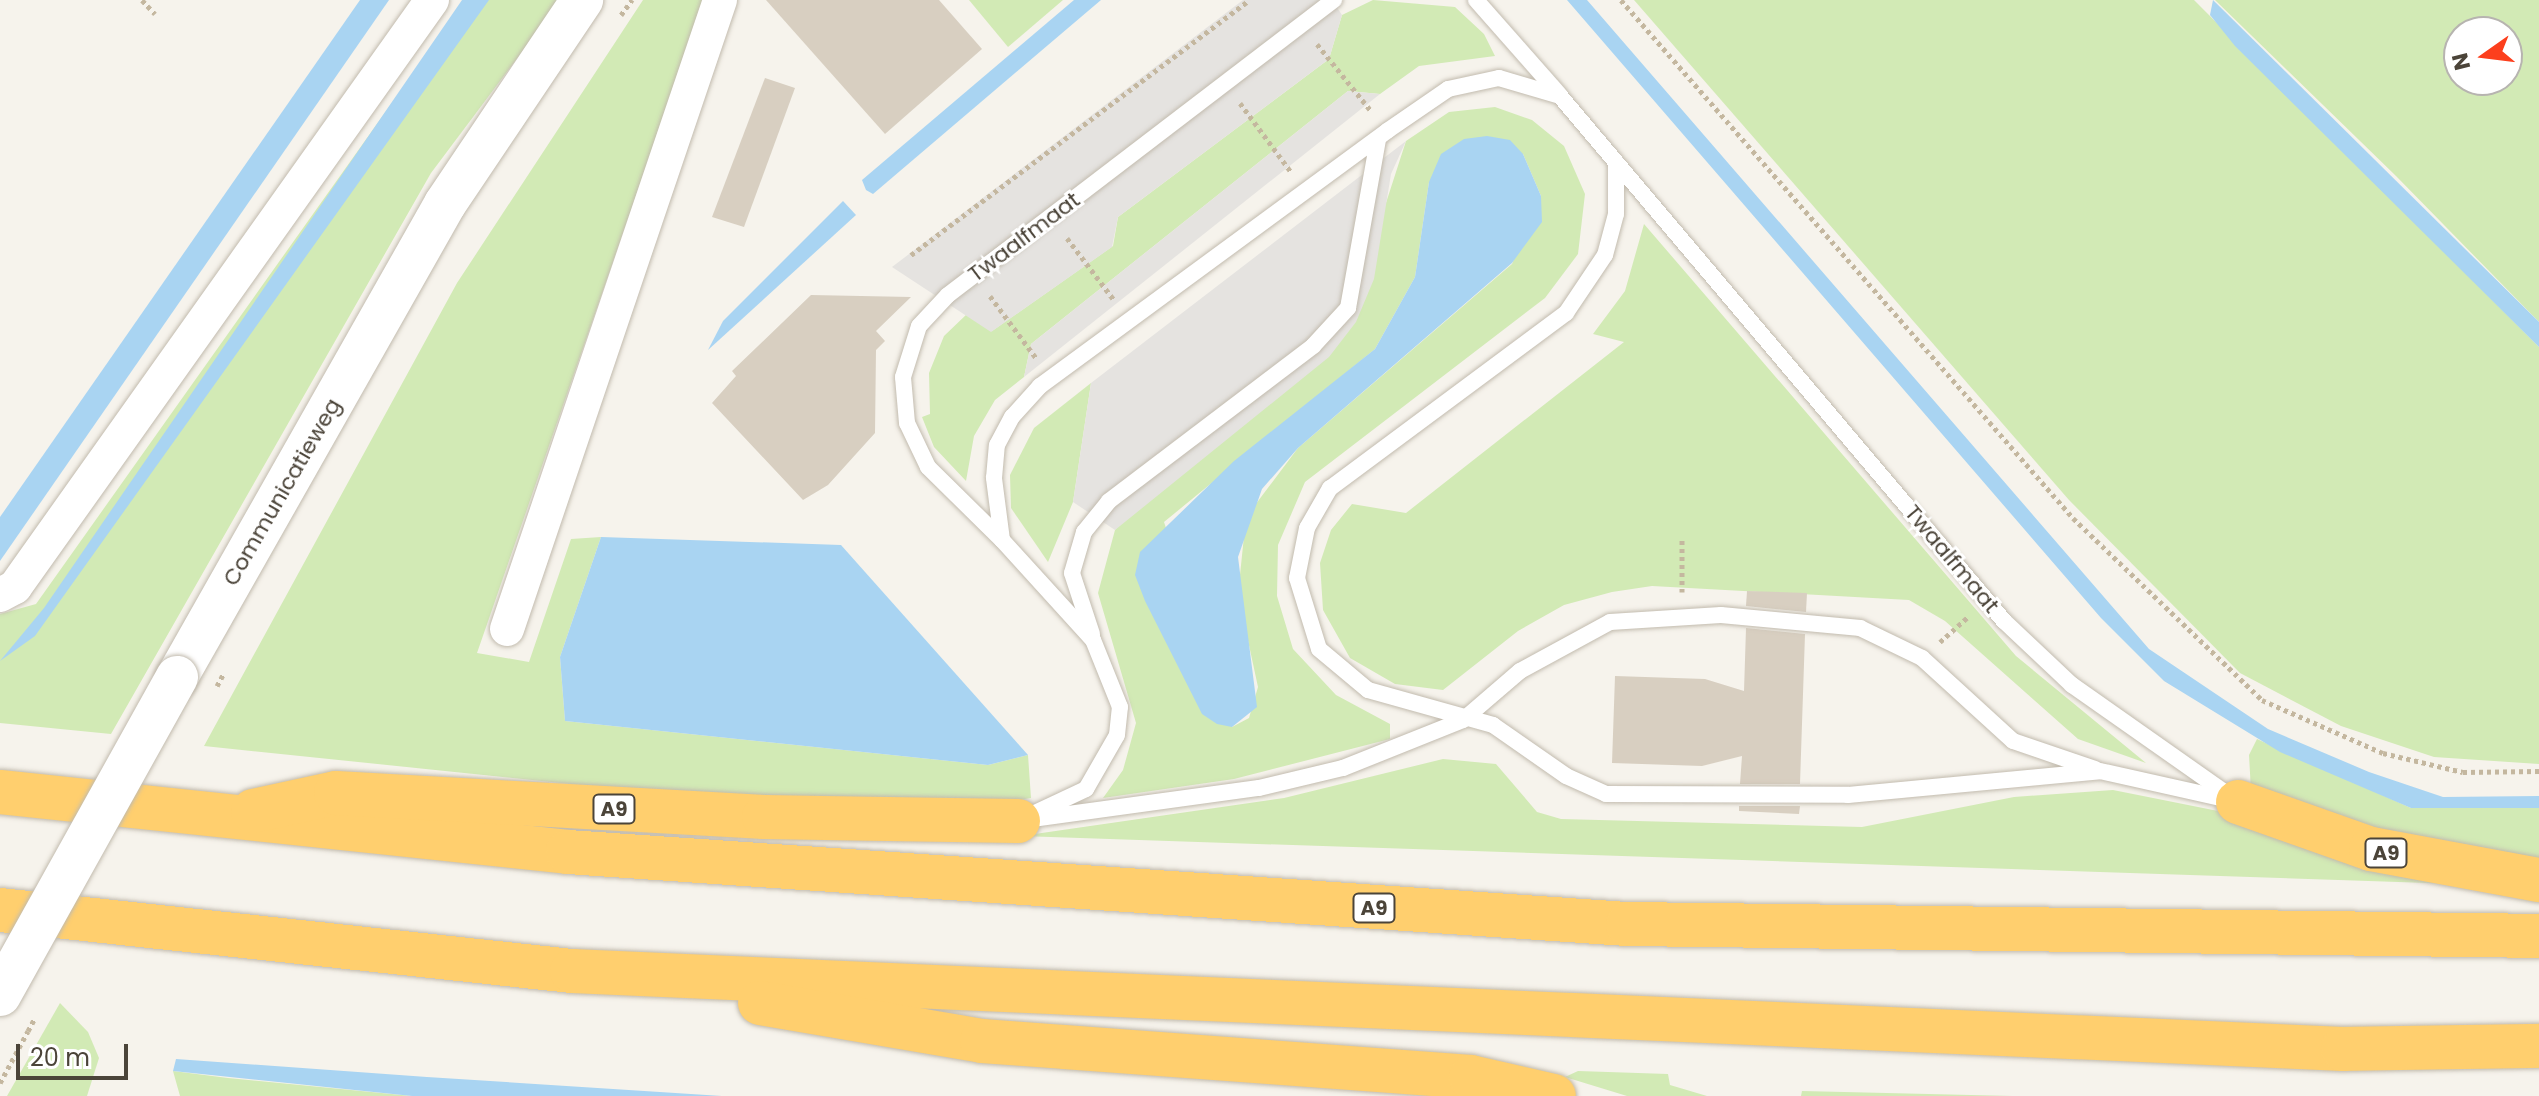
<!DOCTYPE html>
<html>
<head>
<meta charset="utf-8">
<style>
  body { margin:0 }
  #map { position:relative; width:2539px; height:1096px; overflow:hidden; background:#f6f3ec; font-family:Poppins,sans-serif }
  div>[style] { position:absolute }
  .green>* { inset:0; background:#d2eab5 }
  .parking>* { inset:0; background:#e5e3e0 }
  .water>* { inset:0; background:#a9d4f2 }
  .building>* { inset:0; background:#d8cfc1 }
  .path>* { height:5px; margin-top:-2.5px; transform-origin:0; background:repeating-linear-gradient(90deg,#c4b79f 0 4px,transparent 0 8px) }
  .roads { filter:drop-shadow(0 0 2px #c2bbae) drop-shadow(0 0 2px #c2bbae) }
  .service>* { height:16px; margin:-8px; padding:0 8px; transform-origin:8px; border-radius:8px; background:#fff }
  .minor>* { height:34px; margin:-17px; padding:0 17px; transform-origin:17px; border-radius:17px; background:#fff }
  .tertiary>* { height:42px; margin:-21px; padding:0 21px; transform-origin:21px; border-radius:21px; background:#fff }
  .motorway>* { height:44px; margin:-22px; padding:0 22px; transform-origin:22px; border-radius:22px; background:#ffcf6e }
  .path-bridge>* { height:5px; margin-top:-2.5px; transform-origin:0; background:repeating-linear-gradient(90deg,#c4b79f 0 4px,transparent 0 8px) }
  .bridges { filter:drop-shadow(0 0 2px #c2bbae) drop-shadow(0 0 2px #c2bbae) }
  .tertiary-bridge>* { height:42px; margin:-21px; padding:0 21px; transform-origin:21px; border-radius:21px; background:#fff }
  span { translate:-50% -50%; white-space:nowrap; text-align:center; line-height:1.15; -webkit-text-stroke:6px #fff; paint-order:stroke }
  .shield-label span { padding:2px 6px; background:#fff; border:2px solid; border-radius:6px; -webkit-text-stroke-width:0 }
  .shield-label { font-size:20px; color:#4b4439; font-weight:700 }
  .street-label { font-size:22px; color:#4b4439 }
  .north { position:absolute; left:2443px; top:16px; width:80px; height:80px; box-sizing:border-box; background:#fff; border:2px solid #b7b4b0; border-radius:50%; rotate:256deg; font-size:22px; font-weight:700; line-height:32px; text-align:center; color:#4b4439 }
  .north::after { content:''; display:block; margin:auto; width:28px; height:36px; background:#fc3f1d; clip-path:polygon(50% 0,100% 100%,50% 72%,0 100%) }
  .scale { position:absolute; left:16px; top:1044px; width:112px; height:36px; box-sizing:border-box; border:4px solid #4b4439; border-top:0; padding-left:10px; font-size:24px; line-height:28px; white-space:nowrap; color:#4b4439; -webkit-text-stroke:6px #fff; paint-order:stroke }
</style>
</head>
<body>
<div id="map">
  <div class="green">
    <i style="clip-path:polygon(465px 0,561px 0,431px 173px,111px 734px,0 723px,0 614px,36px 604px)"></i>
    <i style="clip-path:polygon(643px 0,704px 0,477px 653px,529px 662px,571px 539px,601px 537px,560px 657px,565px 721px,988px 765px,1028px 755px,1031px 798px,982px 806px,686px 796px,204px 746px,457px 283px)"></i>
    <i style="clip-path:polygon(969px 0,1063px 0,1008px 47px)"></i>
    <i style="clip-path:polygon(1373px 0,1455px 7px,1484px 34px,1495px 56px,1419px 66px,1380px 94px,1348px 91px,1031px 344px,1024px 377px,995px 400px,974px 436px,966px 481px,934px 447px,922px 417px,930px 414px,929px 373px,944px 336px,991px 291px,992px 331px,1113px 246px,1118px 217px,1329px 59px,1342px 15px)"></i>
    <i style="clip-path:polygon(1634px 0,2194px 0,2539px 347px,2539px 764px,2434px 757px,2341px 726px,2240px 673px,2069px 500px)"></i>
    <i style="clip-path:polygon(evenodd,2215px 0,2539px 0,2539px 322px,2396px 176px,2215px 0,2459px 32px,2507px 32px,2507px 80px,2459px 80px,2459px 32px)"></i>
    <i style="clip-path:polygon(evenodd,1495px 107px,1532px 120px,1564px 146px,1585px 194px,1578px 254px,1545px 298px,1305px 482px,1278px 545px,1277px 596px,1293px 649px,1336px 695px,1390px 724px,1390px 739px,1234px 779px,1103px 798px,1123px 770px,1136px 723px,1098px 593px,1115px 530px,1385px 206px,1406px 141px,1449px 112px,1495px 107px,1523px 154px,1541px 196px,1512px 264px,1298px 448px,1246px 517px,1238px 594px,1258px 687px,1249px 718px,1232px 727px,1164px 522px,1375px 349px,1415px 277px,1429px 182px,1523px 154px)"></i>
    <i style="clip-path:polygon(1644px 224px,2016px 656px,2146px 763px,2078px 739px,1945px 621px,1909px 600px,1652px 586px,1612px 592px,1564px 605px,1518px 631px,1443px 690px,1395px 684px,1350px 658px,1323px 610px,1320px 563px,1331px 530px,1352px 504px,1406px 513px,1624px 342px,1593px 334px,1625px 291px)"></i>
    <i style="clip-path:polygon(1091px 383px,1073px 502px,1048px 562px,1011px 508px,1010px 475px,1034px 428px)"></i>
    <i style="clip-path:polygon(2257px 739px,2411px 808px,2539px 808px,2539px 863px,2420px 849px,2251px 791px,2249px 755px)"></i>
    <i style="clip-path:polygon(1443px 759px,1496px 764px,1537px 812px,1561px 819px,1862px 827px,2014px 797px,2113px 790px,2253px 818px,2488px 885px,1021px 836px,1284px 798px)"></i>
    <i style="clip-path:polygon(60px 1003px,88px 1032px,99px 1058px,87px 1096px,7px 1096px)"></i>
    <i style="clip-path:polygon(173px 1071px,228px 1078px,412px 1096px,180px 1096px)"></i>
    <i style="clip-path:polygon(1578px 1071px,1668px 1074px,1670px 1085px,1707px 1096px,1627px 1096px,1565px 1077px)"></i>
    <i style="clip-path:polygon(1802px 1091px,2013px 1096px,1801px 1096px)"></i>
  </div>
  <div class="parking">
    <i style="clip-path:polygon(1243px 0,1332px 0,1342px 15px,1329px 59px,1118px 217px,1112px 247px,991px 332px,892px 267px)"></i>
    <i style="clip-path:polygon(1348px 91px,1380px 94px,1024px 377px,1031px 344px)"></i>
    <i style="clip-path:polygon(1406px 141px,1391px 174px,1374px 279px,1356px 322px,1329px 357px,1115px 530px,1073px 502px,1091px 383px)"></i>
  </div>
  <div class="water">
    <i style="clip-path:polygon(360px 0,389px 0,0 561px,0 517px)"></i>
    <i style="clip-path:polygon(462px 0,489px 0,35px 636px,0 661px,44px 608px)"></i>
    <i style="clip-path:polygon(1074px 0,1101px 0,873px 194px,866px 190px,862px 180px)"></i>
    <i style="clip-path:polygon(1567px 0,1587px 0,2149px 649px,2268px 729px,2369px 772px,2443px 797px,2539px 796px,2539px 808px,2411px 808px,2280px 752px,2164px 681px,2101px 618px)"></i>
    <i style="clip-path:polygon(2213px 0,2539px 322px,2539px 347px,2235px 46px,2210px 15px)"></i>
    <i style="clip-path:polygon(1487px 136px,1510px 140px,1523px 154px,1541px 196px,1542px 222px,1512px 263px,1298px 448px,1262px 489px,1238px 557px,1257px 707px,1232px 727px,1217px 724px,1202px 714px,1145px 601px,1135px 575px,1140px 552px,1234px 461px,1375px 349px,1415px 277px,1429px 182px,1441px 154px,1464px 139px)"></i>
    <i style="clip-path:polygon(843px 201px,856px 215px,708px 350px,723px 321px)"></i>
    <i style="clip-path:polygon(601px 537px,841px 545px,1028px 755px,988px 765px,565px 721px,560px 657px)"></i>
    <i style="clip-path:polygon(176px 1059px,427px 1077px,722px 1096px,412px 1096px,173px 1071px)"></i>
  </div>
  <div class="building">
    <i style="clip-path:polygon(766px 0,939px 0,982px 49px,885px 134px)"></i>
    <i style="clip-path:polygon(765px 78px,795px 88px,744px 227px,712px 217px)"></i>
    <i style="clip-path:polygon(811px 295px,911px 297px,876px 331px,885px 341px,876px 350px,875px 433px,828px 485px,803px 500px,712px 403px,736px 376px,732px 371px)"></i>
    <i style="clip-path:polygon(1747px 591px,1807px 593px,1806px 612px,1746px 606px)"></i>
    <i style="clip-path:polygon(1746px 628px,1805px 634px,1800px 784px,1740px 784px,1742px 756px,1702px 766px,1612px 763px,1615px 676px,1705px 679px,1744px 691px)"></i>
    <i style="clip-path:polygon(1739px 806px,1800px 806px,1799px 814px,1739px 811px)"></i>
  </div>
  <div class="path">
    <i style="left:142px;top:0;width:19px;rotate:47deg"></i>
    <i style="left:1621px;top:0;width:687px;rotate:48.89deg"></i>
    <i style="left:2073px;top:518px;width:262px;rotate:43.9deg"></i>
    <i style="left:2262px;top:700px;width:132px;rotate:23.7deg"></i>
    <i style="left:2383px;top:753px;width:82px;rotate:13.4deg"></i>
    <i style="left:2463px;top:772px;width:76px;rotate:-0.8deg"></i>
    <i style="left:621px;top:15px;width:19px;rotate:-54deg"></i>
    <i style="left:1317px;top:44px;width:86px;rotate:51.1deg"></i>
    <i style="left:1240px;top:103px;width:86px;rotate:53.5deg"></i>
    <i style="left:1067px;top:238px;width:78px;rotate:52.8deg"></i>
    <i style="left:911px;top:255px;width:423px;rotate:-37deg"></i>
    <i style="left:990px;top:296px;width:77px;rotate:53.4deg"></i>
    <i style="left:1682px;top:592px;width:54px;rotate:-90deg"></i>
    <i style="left:1940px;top:642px;width:38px;rotate:-42deg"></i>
    <i style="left:0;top:1083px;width:59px;rotate:-61.7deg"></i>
  </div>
  <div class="roads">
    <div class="service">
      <i style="left:1476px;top:0;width:125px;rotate:48.6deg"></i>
      <i style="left:1616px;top:163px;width:51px;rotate:90deg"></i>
      <i style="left:1616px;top:214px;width:42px;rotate:105deg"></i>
      <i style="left:1605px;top:255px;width:70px;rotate:123.9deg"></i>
      <i style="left:1566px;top:313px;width:294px;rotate:143.4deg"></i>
      <i style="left:1330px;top:488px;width:46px;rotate:119.9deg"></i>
      <i style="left:1307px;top:528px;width:51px;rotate:101.3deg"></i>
      <i style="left:1297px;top:578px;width:74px;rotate:72.8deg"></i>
      <i style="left:1319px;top:649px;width:64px;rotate:39.9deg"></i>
      <i style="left:1368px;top:690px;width:130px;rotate:15.6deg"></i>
      <i style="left:1493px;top:725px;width:89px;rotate:34.9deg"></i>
      <i style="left:1566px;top:776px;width:44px;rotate:24.2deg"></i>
      <i style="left:1606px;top:794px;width:242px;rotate:0.2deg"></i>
      <i style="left:1848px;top:795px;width:253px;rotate:-5.4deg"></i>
      <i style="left:2100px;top:771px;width:128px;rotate:12.6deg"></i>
      <i style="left:1002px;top:540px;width:104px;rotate:-135.4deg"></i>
      <i style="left:928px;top:467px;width:49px;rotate:-115.5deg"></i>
      <i style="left:907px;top:423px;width:46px;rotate:-95deg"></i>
      <i style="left:903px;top:377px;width:53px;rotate:-72.6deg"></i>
      <i style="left:919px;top:326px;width:42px;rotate:-46.9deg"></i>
      <i style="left:948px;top:295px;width:486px;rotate:-37.4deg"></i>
      <i style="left:1092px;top:634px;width:64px;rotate:-108.2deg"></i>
      <i style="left:1072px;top:573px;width:43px;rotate:-73.7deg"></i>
      <i style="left:1084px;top:532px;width:40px;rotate:-51deg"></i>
      <i style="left:1109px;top:501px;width:256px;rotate:-37.2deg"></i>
      <i style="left:1313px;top:346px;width:52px;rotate:-47.4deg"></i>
      <i style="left:1348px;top:308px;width:172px;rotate:-79.9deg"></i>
      <i style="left:1032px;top:819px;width:229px;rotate:-7.8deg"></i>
      <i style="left:1259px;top:788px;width:86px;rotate:-13.4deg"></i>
      <i style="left:1343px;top:768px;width:129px;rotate:-21.8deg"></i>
      <i style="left:1463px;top:720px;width:75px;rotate:-40.7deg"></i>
      <i style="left:1520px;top:671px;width:102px;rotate:-28.6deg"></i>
      <i style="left:1610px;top:622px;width:111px;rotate:-3.6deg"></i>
      <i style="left:1721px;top:615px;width:140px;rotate:5.3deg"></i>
      <i style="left:1860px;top:628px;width:69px;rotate:25.8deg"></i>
      <i style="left:1922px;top:658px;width:123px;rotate:42.4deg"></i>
      <i style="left:2013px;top:741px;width:87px;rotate:18.9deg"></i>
      <i style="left:1020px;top:820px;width:73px;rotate:-25.2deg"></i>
      <i style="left:1086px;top:789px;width:62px;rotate:-60.1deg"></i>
      <i style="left:1117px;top:735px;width:28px;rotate:-84deg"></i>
      <i style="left:1120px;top:707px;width:72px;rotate:-111.9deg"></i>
      <i style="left:1093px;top:640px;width:135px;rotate:-132.3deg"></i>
      <i style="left:1002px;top:540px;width:63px;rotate:-97.4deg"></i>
      <i style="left:994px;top:478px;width:33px;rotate:-85deg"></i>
      <i style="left:997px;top:445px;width:32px;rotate:-62deg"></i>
      <i style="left:1012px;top:417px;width:42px;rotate:-47.9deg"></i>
      <i style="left:1040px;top:386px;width:431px;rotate:-36.3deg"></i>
      <i style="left:1387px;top:131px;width:74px;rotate:-34.5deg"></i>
      <i style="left:1448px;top:89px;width:52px;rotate:-12.2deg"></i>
      <i style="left:1499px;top:78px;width:64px;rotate:16.4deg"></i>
      <i style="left:1560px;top:96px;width:688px;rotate:49.78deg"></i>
      <i style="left:2004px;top:621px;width:93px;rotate:43.3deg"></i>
      <i style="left:2072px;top:685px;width:202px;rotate:35.1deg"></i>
    </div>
    <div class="minor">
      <i style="left:0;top:595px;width:17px;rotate:-28deg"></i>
      <i style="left:15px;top:587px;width:720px;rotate:-54.61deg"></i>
      <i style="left:507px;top:629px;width:664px;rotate:-71.29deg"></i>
    </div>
    <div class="tertiary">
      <i style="left:177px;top:677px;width:544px;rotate:-60.46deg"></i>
      <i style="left:445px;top:204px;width:246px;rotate:-56.1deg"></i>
    </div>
    <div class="motorway">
      <i style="left:0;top:792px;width:571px;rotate:6.03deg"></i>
      <i style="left:568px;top:852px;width:1062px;rotate:3.89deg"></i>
      <i style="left:1628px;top:924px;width:911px;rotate:0.75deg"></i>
      <i style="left:2238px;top:802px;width:141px;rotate:19.5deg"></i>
      <i style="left:2371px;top:849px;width:171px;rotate:10.5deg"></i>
      <i style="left:253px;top:811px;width:85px;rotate:-12.2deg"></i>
      <i style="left:336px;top:793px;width:429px;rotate:3.2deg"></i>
      <i style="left:764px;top:817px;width:254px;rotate:0.9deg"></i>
      <i style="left:0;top:910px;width:575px;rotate:6.09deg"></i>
      <i style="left:572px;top:971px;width:1773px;rotate:2.52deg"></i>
      <i style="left:2343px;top:1049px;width:196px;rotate:-0.9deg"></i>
      <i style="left:760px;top:1003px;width:225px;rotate:9.7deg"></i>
      <i style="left:982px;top:1041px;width:490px;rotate:4.2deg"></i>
      <i style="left:1471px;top:1077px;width:85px;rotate:12.9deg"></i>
    </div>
  </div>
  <div class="path-bridge">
    <i style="left:217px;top:686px;width:15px;rotate:-62deg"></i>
    <i style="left:28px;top:1031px;width:15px;rotate:-62deg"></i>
  </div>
  <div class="bridges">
    <div class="tertiary-bridge">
      <i style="left:0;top:995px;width:364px;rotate:-60.9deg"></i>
    </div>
  </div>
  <div class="shield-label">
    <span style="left:614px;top:809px">A9</span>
    <span style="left:2386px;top:853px">A9</span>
    <span style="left:1374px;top:908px">A9</span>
  </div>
  <div class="street-label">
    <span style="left:1024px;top:237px;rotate:-37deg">Twaalfmaat</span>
    <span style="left:282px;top:492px;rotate:-60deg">Communicatieweg</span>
    <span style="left:1952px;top:559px;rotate:50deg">Twaalfmaat</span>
  </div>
  <div class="north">N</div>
  <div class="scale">20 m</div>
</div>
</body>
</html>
